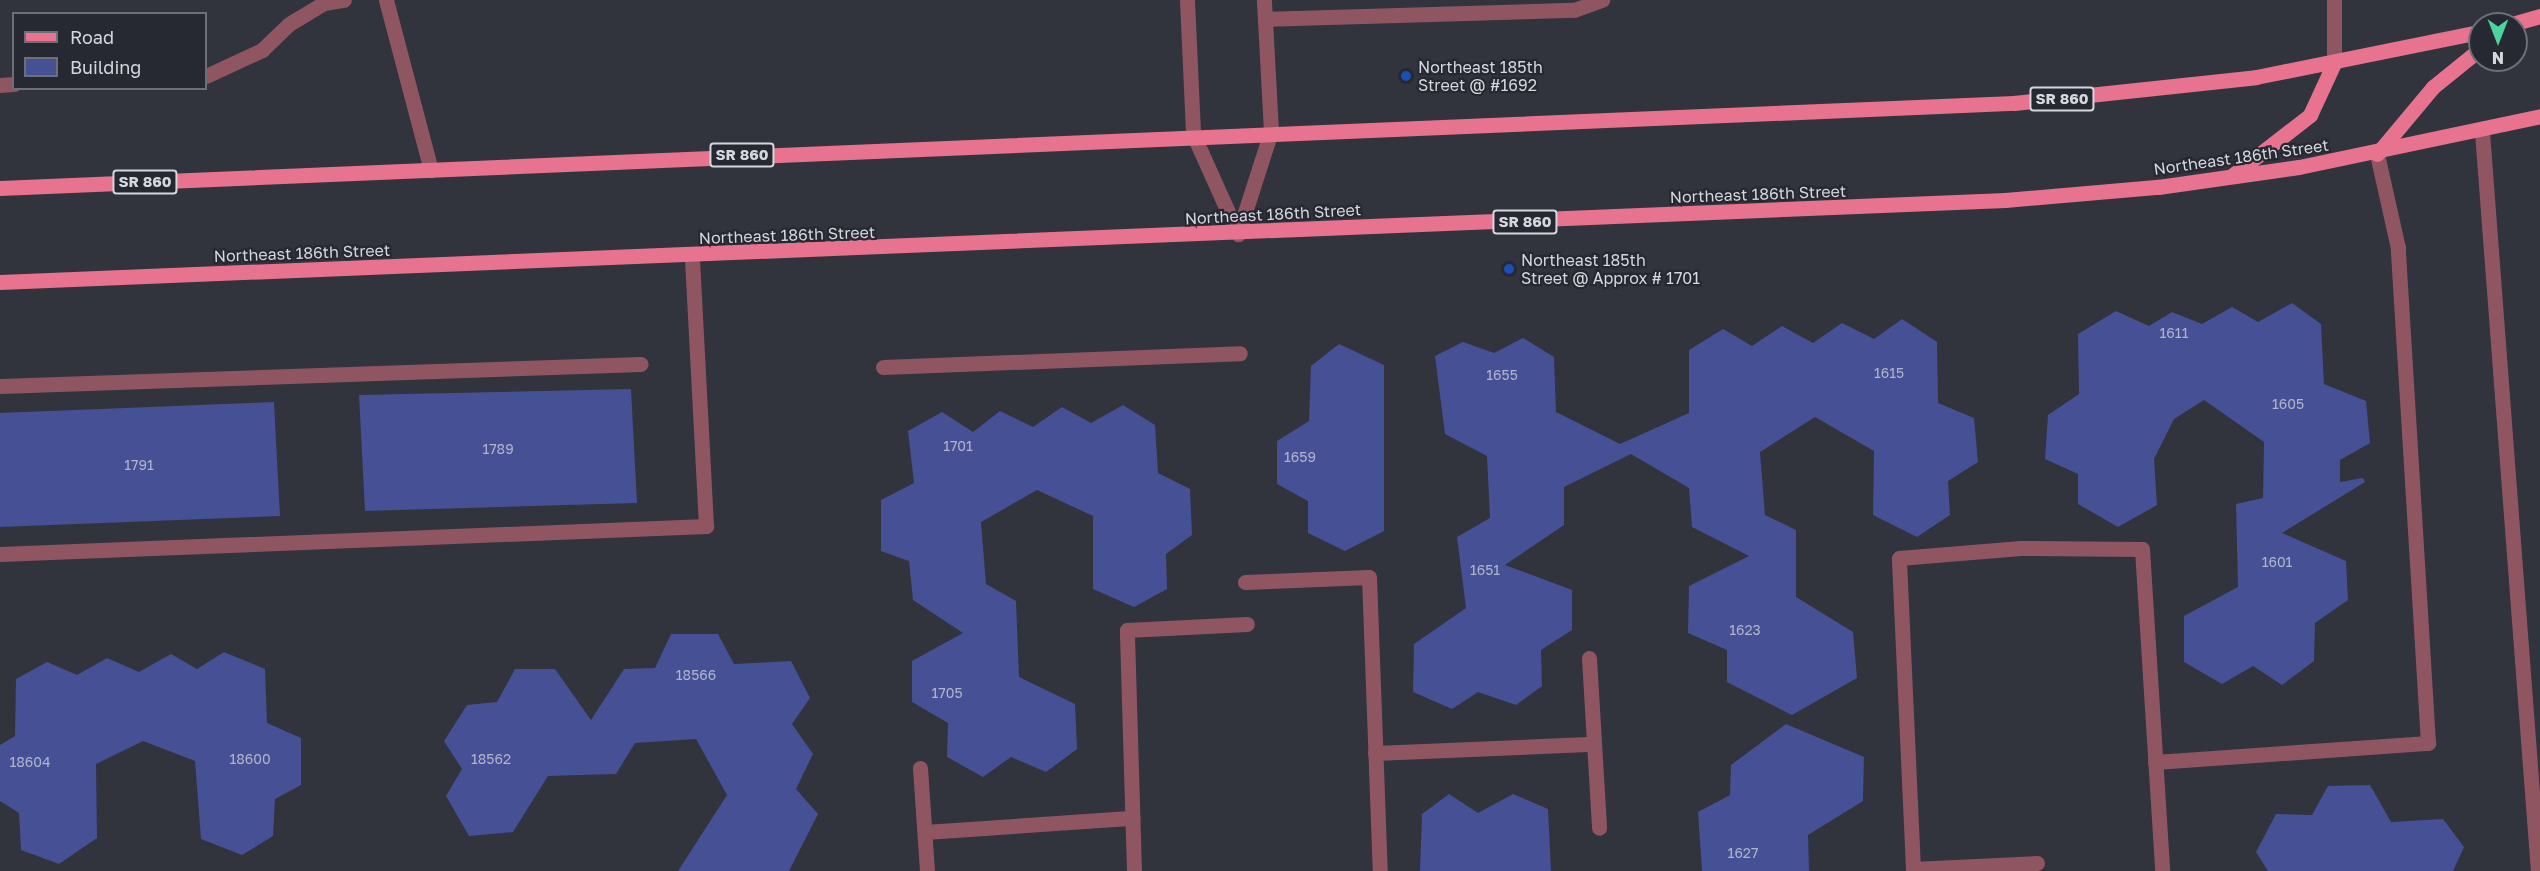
<!DOCTYPE html>
<html>
<head>
<meta charset="utf-8">
<style>
  body { margin:0 }
  #map { position:relative; width:2540px; height:871px; overflow:hidden; background:#31333d; font-family:"Golos Text",sans-serif }
  div>[style] { position:absolute }
  .building>* { inset:0; background:#455095 }
  .lane>* { height:15px; margin:-7.5px; padding:0 7.5px; transform-origin:7.5px; border-radius:7.5px; background:#8f5662 }
  .primary>* { height:15px; margin:-7.5px; padding:0 7.5px; transform-origin:7.5px; border-radius:7.5px; background:#e7738f }
  .dots>* { width:16px; height:16px; translate:-50% -50%; box-sizing:border-box; border:3px solid #272932; border-radius:50% }
  span { translate:-50% -50%; white-space:nowrap; text-align:center; line-height:1.15; -webkit-text-stroke:4.5px #272932; paint-order:stroke }
  .number-label { font-size:14px; color:#b1b5cb }
  .number-label span { -webkit-text-stroke-width:0 }
  .shield-label span { padding:2px 4px; background:#272932; border:2px solid; border-radius:4px; -webkit-text-stroke-width:0 }
  .shield-label { font-size:15px; color:#d5d7dd; font-weight:700 }
  .poi-label { font-size:16px; color:#d5d7dd }
  .left { translate:0 -50%; text-align:left }
  .street-label { font-size:16px; color:#d5d7dd }
  .legend { position:absolute; left:12px; top:12px; width:195px; height:78px; box-sizing:border-box; background:#272932; border:2px solid #6d6f76; margin:0; padding:8px 10px; list-style:none; font-size:18px; color:#d5d7dd }
  .legend li { display:flex; align-items:center; gap:12px; height:30px }
  .legend b { width:30px; border:2px solid #6d6f76 }
  .north { position:absolute; left:2468px; top:12px; width:60px; height:60px; box-sizing:border-box; background:#272932; border:2px solid #6d6f76; border-radius:50%; rotate:180deg; font-size:16px; font-weight:700; line-height:24px; text-align:center; color:#d5d7dd }
  .north::after { content:''; display:block; margin:auto; width:21px; height:27px; background:#4bd49b; clip-path:polygon(50% 0,100% 100%,50% 72%,0 100%) }
</style>
</head>
<body>
<div id="map">
  <div class="building">
    <i style="clip-path:polygon(2292px 303px,2321px 324px,2324px 384px,2366px 401px,2370px 443px,2340px 460px,2340px 482px,2363px 478px,2365px 482px,2282px 533px,2346px 561px,2348px 600px,2315px 623px,2314px 661px,2282px 685px,2253px 666px,2222px 684px,2184px 662px,2184px 616px,2238px 587px,2236px 504px,2263px 498px,2264px 442px,2204px 400px,2174px 419px,2154px 459px,2157px 505px,2118px 527px,2078px 504px,2078px 474px,2045px 459px,2048px 415px,2079px 394px,2078px 334px,2116px 311px,2149px 326px,2172px 312px,2202px 324px,2232px 307px,2258px 322px)"></i>
    <i style="clip-path:polygon(1902px 319px,1937px 342px,1938px 403px,1974px 418px,1978px 462px,1948px 481px,1950px 515px,1917px 537px,1873px 515px,1874px 451px,1815px 417px,1760px 452px,1765px 515px,1796px 530px,1796px 597px,1853px 632px,1857px 678px,1792px 715px,1727px 682px,1727px 650px,1688px 633px,1689px 586px,1749px 556px,1692px 527px,1689px 488px,1631px 454px,1564px 487px,1564px 525px,1505px 565px,1572px 590px,1572px 630px,1541px 650px,1542px 686px,1516px 705px,1478px 692px,1452px 709px,1413px 692px,1414px 644px,1466px 608px,1457px 537px,1490px 518px,1487px 456px,1445px 434px,1435px 356px,1463px 342px,1494px 353px,1523px 338px,1554px 357px,1556px 412px,1620px 444px,1689px 413px,1689px 350px,1723px 329px,1752px 346px,1782px 326px,1813px 343px,1842px 323px,1874px 339px)"></i>
    <i style="clip-path:polygon(1339px 344px,1384px 365px,1384px 531px,1345px 551px,1308px 533px,1308px 501px,1277px 484px,1277px 441px,1309px 421px,1311px 366px)"></i>
    <i style="clip-path:polygon(631px 389px,637px 503px,365px 511px,359px 395px)"></i>
    <i style="clip-path:polygon(274px 402px,280px 516px,0 527px,0 413px)"></i>
    <i style="clip-path:polygon(1123px 405px,1155px 425px,1158px 473px,1190px 489px,1192px 535px,1166px 554px,1167px 589px,1134px 607px,1093px 589px,1093px 516px,1037px 490px,981px 522px,986px 584px,1016px 601px,1019px 677px,1075px 704px,1077px 749px,1046px 772px,1011px 757px,983px 777px,947px 757px,948px 723px,912px 702px,912px 661px,963px 633px,913px 600px,909px 561px,881px 551px,881px 500px,914px 483px,908px 431px,942px 412px,973px 432px,1000px 411px,1033px 427px,1062px 407px,1091px 423px)"></i>
    <i style="clip-path:polygon(671px 634px,718px 634px,734px 664px,791px 661px,810px 698px,792px 724px,813px 754px,796px 789px,818px 814px,789px 871px,678px 871px,727px 795px,696px 739px,635px 743px,616px 774px,548px 776px,513px 832px,469px 836px,446px 796px,462px 769px,444px 741px,467px 705px,497px 702px,515px 669px,555px 669px,591px 720px,624px 669px,655px 668px)"></i>
    <i style="clip-path:polygon(224px 652px,265px 669px,267px 723px,301px 738px,301px 785px,275px 799px,273px 836px,242px 855px,201px 839px,195px 761px,143px 741px,96px 764px,97px 838px,59px 864px,21px 850px,19px 813px,0 801px,0 745px,15px 736px,16px 679px,47px 662px,77px 675px,107px 658px,139px 672px,171px 654px,197px 669px)"></i>
    <i style="clip-path:polygon(1786px 724px,1864px 757px,1863px 801px,1808px 835px,1809px 871px,1702px 871px,1698px 812px,1730px 795px,1731px 765px)"></i>
    <i style="clip-path:polygon(2370px 785px,2391px 822px,2443px 819px,2464px 847px,2453px 871px,2268px 871px,2256px 852px,2276px 814px,2312px 815px,2328px 786px)"></i>
    <i style="clip-path:polygon(1449px 794px,1478px 813px,1513px 794px,1548px 809px,1551px 871px,1420px 871px,1422px 814px)"></i>
  </div>
  <div class="lane">
    <i style="left:386px;top:0;width:176px;rotate:75.2deg"></i>
    <i style="left:1187px;top:0;width:134px;rotate:87.4deg"></i>
    <i style="left:1193px;top:134px;width:110px;rotate:65.8deg"></i>
    <i style="left:2334px;top:0;width:63px;rotate:90deg"></i>
    <i style="left:1265px;top:19px;width:309px;rotate:-1.7deg"></i>
    <i style="left:1574px;top:10px;width:30px;rotate:-20deg"></i>
    <i style="left:206px;top:76px;width:62px;rotate:-24.9deg"></i>
    <i style="left:262px;top:50px;width:37px;rotate:-44deg"></i>
    <i style="left:289px;top:24px;width:41px;rotate:-31deg"></i>
    <i style="left:324px;top:3px;width:20px;rotate:-9deg"></i>
    <i style="left:0;top:85px;width:14px;rotate:-4deg"></i>
    <i style="left:2482px;top:132px;width:741px;rotate:85.67deg"></i>
    <i style="left:1238px;top:234px;width:108px;rotate:-72.2deg"></i>
    <i style="left:1271px;top:131px;width:131px;rotate:-93.1deg"></i>
    <i style="left:883px;top:367px;width:357px;rotate:-2.2deg"></i>
    <i style="left:0;top:386px;width:641px;rotate:-1.97deg"></i>
    <i style="left:0;top:554px;width:707px;rotate:-2.27deg"></i>
    <i style="left:706px;top:526px;width:269px;rotate:-93deg"></i>
    <i style="left:1245px;top:582px;width:124px;rotate:-2.3deg"></i>
    <i style="left:1369px;top:577px;width:294px;rotate:87.9deg"></i>
    <i style="left:1589px;top:658px;width:170px;rotate:86.6deg"></i>
    <i style="left:1375px;top:753px;width:219px;rotate:-2.4deg"></i>
    <i style="left:2155px;top:762px;width:274px;rotate:-4deg"></i>
    <i style="left:2428px;top:743px;width:496px;rotate:-93.5deg"></i>
    <i style="left:2398px;top:248px;width:96px;rotate:-102.6deg"></i>
    <i style="left:920px;top:768px;width:103px;rotate:86.1deg"></i>
    <i style="left:925px;top:832px;width:208px;rotate:-3.9deg"></i>
    <i style="left:2037px;top:863px;width:124px;rotate:177.2deg"></i>
    <i style="left:1913px;top:869px;width:311px;rotate:-92.6deg"></i>
    <i style="left:1899px;top:558px;width:122px;rotate:-4.7deg"></i>
    <i style="left:2021px;top:548px;width:121px;rotate:0.5deg"></i>
    <i style="left:2142px;top:549px;width:323px;rotate:86.4deg"></i>
    <i style="left:1134px;top:871px;width:241px;rotate:-91.7deg"></i>
    <i style="left:1127px;top:630px;width:120px;rotate:-2.9deg"></i>
  </div>
  <div class="primary">
    <i style="left:2512px;top:24px;width:29px;rotate:-16deg"></i>
    <i style="left:2377px;top:154px;width:87px;rotate:-50.1deg"></i>
    <i style="left:2433px;top:87px;width:60px;rotate:-39deg"></i>
    <i style="left:2233px;top:175px;width:98px;rotate:-37.9deg"></i>
    <i style="left:2310px;top:115px;width:57px;rotate:-65.2deg"></i>
    <i style="left:0;top:188px;width:2016px;rotate:-2.42deg"></i>
    <i style="left:2014px;top:103px;width:243px;rotate:-6.1deg"></i>
    <i style="left:2256px;top:77px;width:228px;rotate:-11.4deg"></i>
    <i style="left:0;top:282px;width:2007px;rotate:-2.34deg"></i>
    <i style="left:2005px;top:200px;width:154px;rotate:-4.9deg"></i>
    <i style="left:2158px;top:187px;width:142px;rotate:-8.1deg"></i>
    <i style="left:2299px;top:167px;width:246px;rotate:-11.9deg"></i>
  </div>
  <div class="dots">
    <i style="left:1406px;top:76px;background:#1a4fb4"></i>
    <i style="left:1509px;top:269px;background:#1a4fb4"></i>
  </div>
  <div class="number-label">
    <span style="left:2174px;top:333px">1611</span>
    <span style="left:1889px;top:373px">1615</span>
    <span style="left:1502px;top:375px">1655</span>
    <span style="left:2288px;top:404px">1605</span>
    <span style="left:958px;top:446px">1701</span>
    <span style="left:498px;top:449px">1789</span>
    <span style="left:1300px;top:457px">1659</span>
    <span style="left:139px;top:465px">1791</span>
    <span style="left:2277px;top:562px">1601</span>
    <span style="left:1485px;top:570px">1651</span>
    <span style="left:1745px;top:630px">1623</span>
    <span style="left:696px;top:675px">18566</span>
    <span style="left:947px;top:693px">1705</span>
    <span style="left:250px;top:759px">18600</span>
    <span style="left:491px;top:759px">18562</span>
    <span style="left:30px;top:762px">18604</span>
    <span style="left:1743px;top:853px">1627</span>
  </div>
  <div class="shield-label">
    <span style="left:2062px;top:99px">SR 860</span>
    <span style="left:742px;top:155px">SR 860</span>
    <span style="left:145px;top:182px">SR 860</span>
    <span style="left:1525px;top:222px">SR 860</span>
  </div>
  <div class="poi-label">
    <span class="left" style="left:1418px;top:76px">Northeast 185th<br>Street @ #1692</span>
    <span class="left" style="left:1521px;top:269px">Northeast 185th<br>Street @ Approx # 1701</span>
  </div>
  <div class="street-label">
    <span style="left:2241px;top:157px;rotate:-8deg">Northeast 186th Street</span>
    <span style="left:1758px;top:194px;rotate:-2deg">Northeast 186th Street</span>
    <span style="left:1273px;top:214px;rotate:-3deg">Northeast 186th Street</span>
    <span style="left:787px;top:235px;rotate:-2deg">Northeast 186th Street</span>
    <span style="left:302px;top:253px;rotate:-2deg">Northeast 186th Street</span>
  </div>
  <ul class="legend">
  <li><b style="height:8px;background:#e7738f"></b>Road</li>
  <li><b style="height:16px;background:#455095"></b>Building</li>
  </ul>
  <div class="north">N</div>
</div>
</body>
</html>
